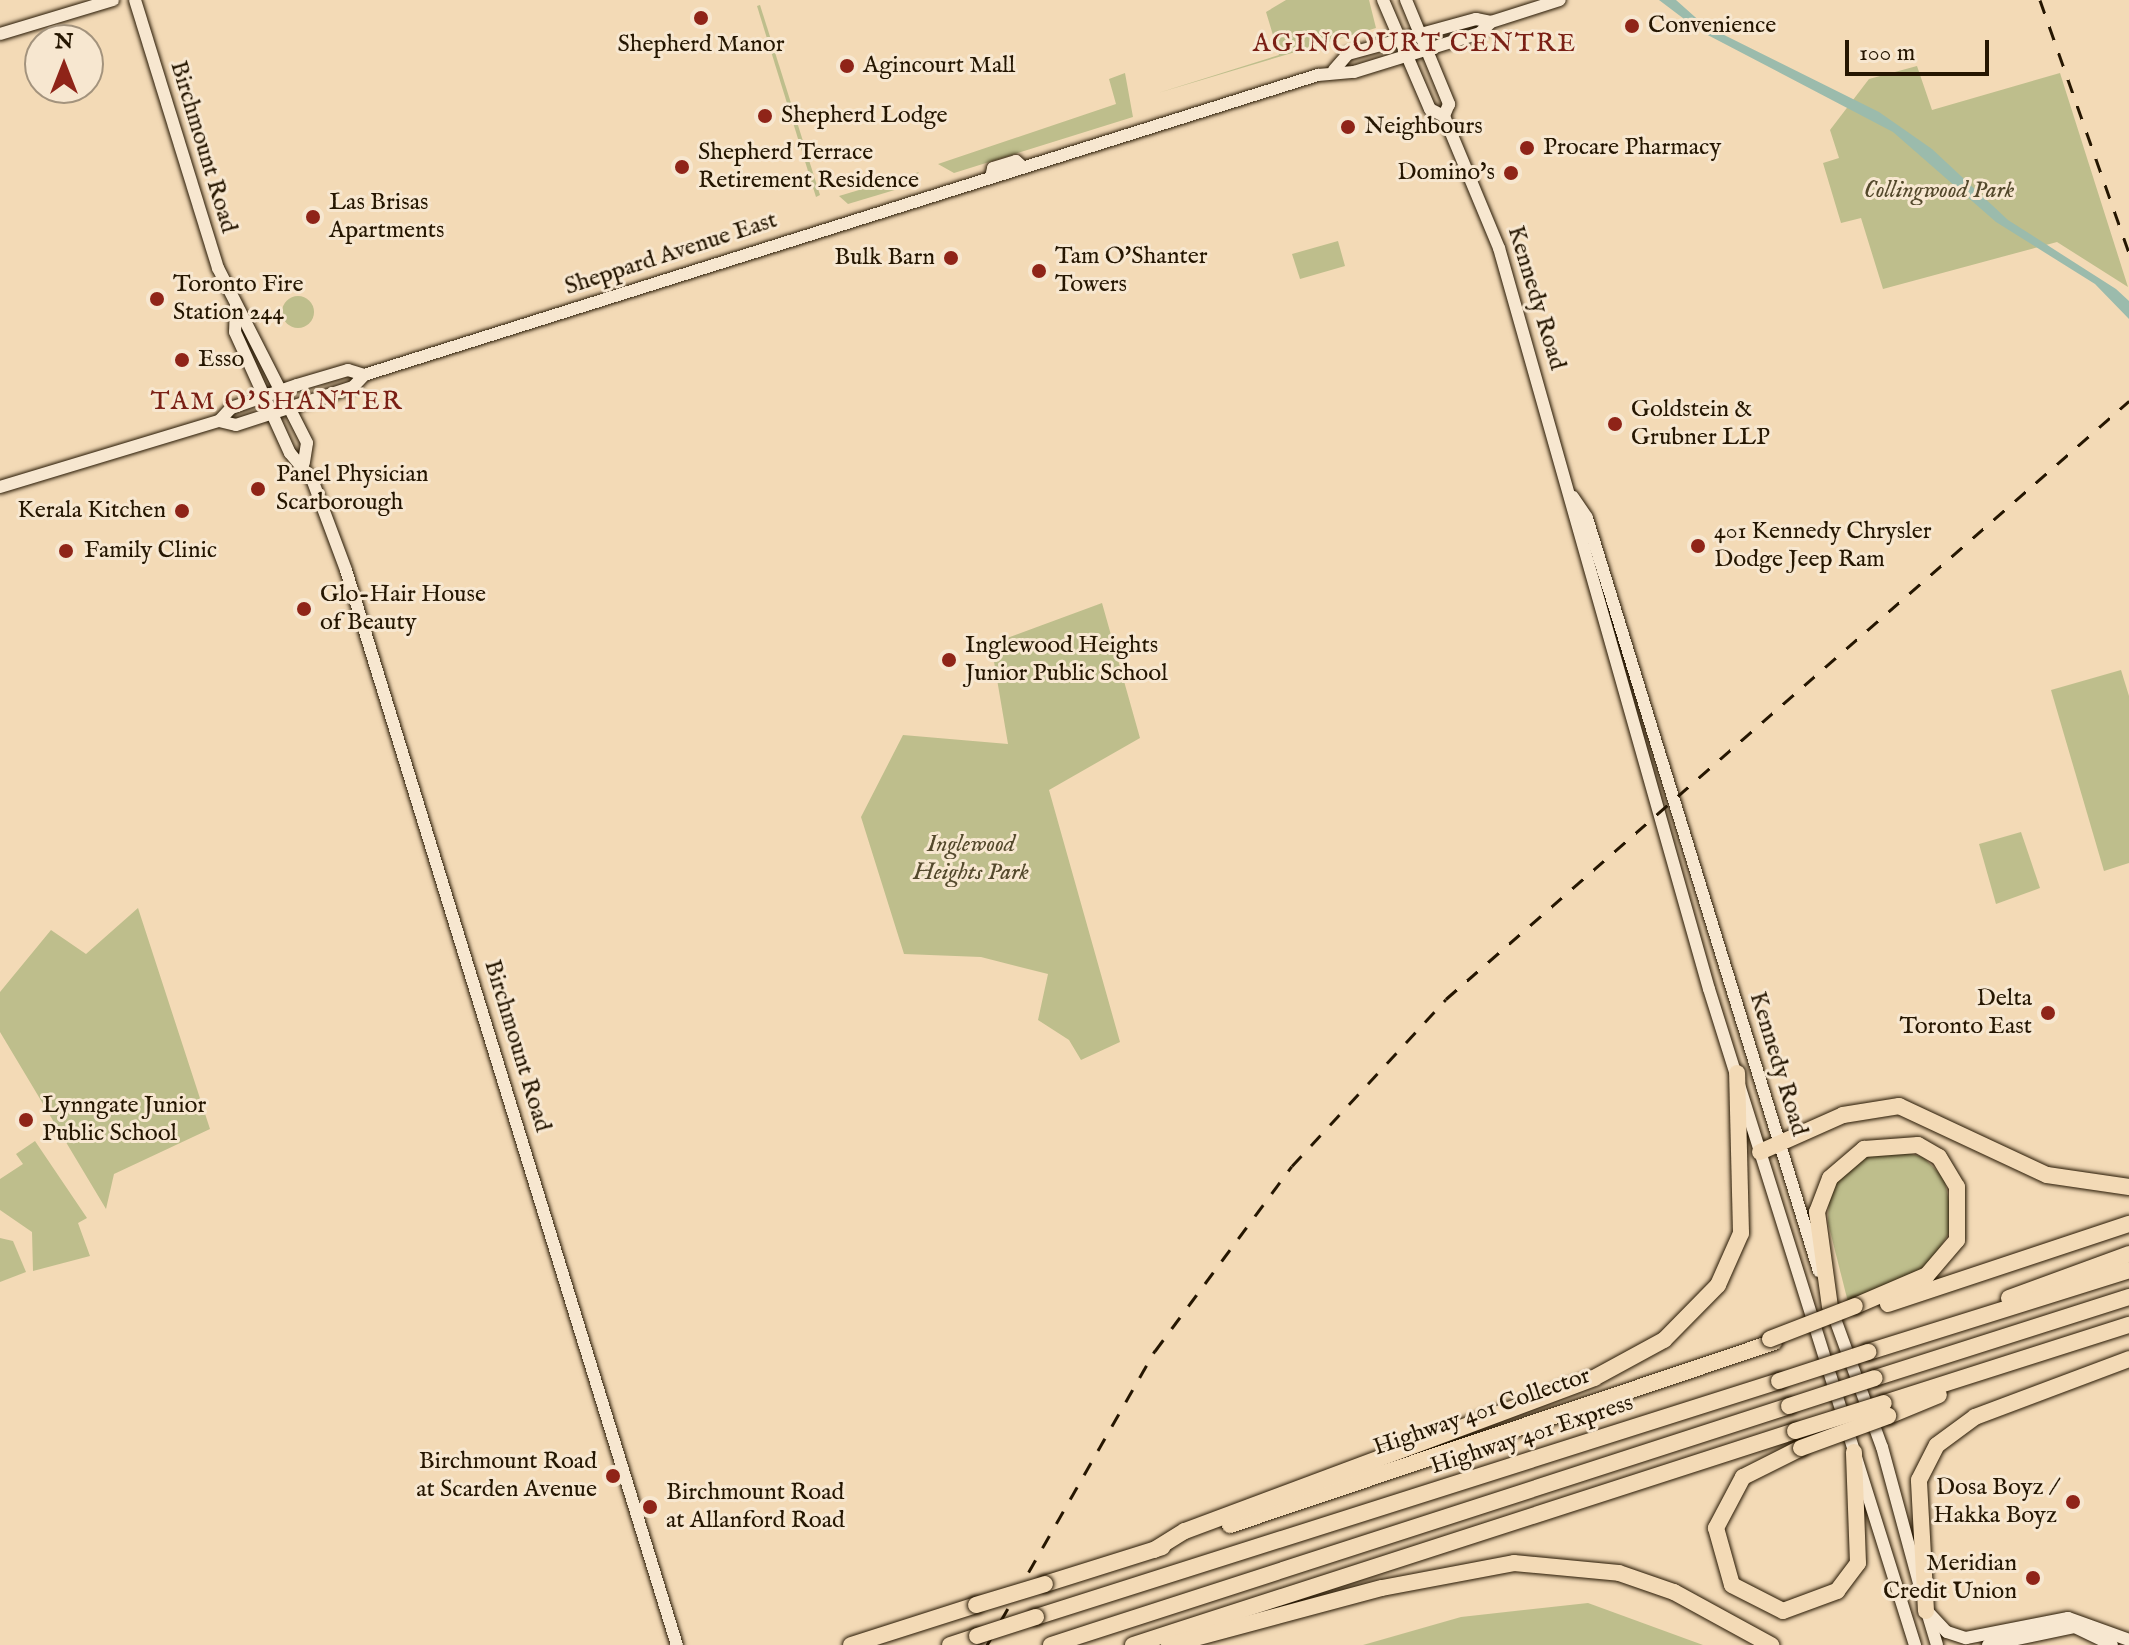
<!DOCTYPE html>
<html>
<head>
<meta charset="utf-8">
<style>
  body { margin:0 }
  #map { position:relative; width:2129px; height:1645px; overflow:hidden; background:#f3dab6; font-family:"IM FELL English",serif }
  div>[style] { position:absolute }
  .green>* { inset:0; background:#bebe8c }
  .round { border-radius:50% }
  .water>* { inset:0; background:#9bbbac }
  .roads { filter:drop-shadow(0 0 2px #251601) drop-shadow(0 0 2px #251601) }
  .secondary>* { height:12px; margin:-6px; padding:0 6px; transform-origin:6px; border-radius:6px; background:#f7e7d0 }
  .highway>* { height:16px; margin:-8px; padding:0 8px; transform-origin:8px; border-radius:8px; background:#f3dab6 }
  .rail>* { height:3px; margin-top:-1.5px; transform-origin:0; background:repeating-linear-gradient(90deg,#251601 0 14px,transparent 0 28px) }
  .bridges { filter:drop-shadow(0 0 2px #251601) drop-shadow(0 0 2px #251601) }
  .highway-bridge>* { height:16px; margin:-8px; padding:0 8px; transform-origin:8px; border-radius:8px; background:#f3dab6 }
  .dots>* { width:22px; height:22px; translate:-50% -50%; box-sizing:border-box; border:4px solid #f7e7d0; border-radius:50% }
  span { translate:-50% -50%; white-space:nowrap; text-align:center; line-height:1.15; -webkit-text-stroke:6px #f7e7d0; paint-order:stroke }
  .poi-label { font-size:24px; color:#251601 }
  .left { translate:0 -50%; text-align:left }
  .right { translate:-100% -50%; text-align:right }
  .street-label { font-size:24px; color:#251601 }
  .park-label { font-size:24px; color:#53482b; font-style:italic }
  .neighbourhood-label { font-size:26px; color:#7a1f14; letter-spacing:2px }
  .north { position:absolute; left:24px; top:24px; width:80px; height:80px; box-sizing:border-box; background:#f7e7d0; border:2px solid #a3937d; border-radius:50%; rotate:0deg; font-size:22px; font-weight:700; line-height:32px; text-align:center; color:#251601 }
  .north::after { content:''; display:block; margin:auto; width:28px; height:36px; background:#8f2418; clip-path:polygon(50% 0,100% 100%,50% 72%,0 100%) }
  .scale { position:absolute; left:1845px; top:40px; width:144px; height:36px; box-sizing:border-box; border:4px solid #251601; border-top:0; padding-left:10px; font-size:24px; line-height:28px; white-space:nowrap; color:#251601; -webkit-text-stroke:6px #f7e7d0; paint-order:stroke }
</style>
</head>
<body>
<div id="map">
  <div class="green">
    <i style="clip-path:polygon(1286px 0,1369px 0,1376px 28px,1158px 93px,1279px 55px,1266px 12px)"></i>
    <i style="clip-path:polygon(760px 5px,820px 195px,816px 197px,757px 6px)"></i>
    <i style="clip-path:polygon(1917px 66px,1932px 110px,2060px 73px,2128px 287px,2057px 242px,1883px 289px,1861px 218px,1841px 223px,1823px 163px,1839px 158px,1830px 130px,1869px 79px)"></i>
    <i style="clip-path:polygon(1125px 73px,1133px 117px,954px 173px,938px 164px,1116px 104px,1109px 79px)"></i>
    <i style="clip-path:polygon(919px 172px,908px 186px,848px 204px,839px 196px)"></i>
    <i style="clip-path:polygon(1338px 241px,1345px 266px,1300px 279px,1292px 254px)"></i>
    <i class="round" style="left:282px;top:296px;width:32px;height:32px"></i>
    <i style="clip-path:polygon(1102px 603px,1140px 738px,1049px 790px,1120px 1042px,1081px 1060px,1069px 1040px,1038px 1020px,1048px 974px,981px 957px,904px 954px,861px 817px,903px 735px,1008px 744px,991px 644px)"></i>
    <i style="clip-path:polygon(2121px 670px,2129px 696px,2129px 863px,2104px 871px,2051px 690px)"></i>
    <i style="clip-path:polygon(2021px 832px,2040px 888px,1996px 904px,1979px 844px)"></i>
    <i style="clip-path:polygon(138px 908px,210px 1129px,114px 1174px,106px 1209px,0 1032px,0 992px,51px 930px,86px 954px)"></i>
    <i style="clip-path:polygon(35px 1141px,87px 1218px,78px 1223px,90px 1256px,33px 1271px,32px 1232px,0 1210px,0 1179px,23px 1164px,16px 1154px)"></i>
    <i style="clip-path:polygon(1895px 1150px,1923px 1157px,1944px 1178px,1954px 1225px,1927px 1268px,1848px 1302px,1828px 1223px,1829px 1195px,1840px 1169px,1862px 1155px)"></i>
    <i style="clip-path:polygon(0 1238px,13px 1241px,26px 1272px,0 1282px)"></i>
    <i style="clip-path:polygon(1588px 1603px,1703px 1645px,1363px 1645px,1461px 1617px)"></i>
  </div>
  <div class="water">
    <i style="clip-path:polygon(1659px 0,1676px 0,1704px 25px,1879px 112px,1932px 149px,2008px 220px,2116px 289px,2129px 301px,2129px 319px,2095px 284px,1996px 222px,1893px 132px,1700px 31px)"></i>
  </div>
  <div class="roads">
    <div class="secondary">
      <i style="left:135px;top:0;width:281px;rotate:72.8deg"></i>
      <i style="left:218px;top:268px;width:196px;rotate:63deg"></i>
      <i style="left:307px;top:443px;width:20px;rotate:99deg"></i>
      <i style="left:1383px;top:0;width:119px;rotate:66.7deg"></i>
      <i style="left:1430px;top:109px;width:16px;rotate:27deg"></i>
      <i style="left:1444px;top:116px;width:143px;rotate:67.4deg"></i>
      <i style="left:1499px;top:248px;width:770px;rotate:74.18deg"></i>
      <i style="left:1709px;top:989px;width:688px;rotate:72.57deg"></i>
      <i style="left:1406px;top:0;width:113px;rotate:67.5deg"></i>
      <i style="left:1449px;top:104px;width:13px;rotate:113deg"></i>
      <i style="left:0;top:34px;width:118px;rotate:-16.7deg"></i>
      <i style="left:1334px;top:70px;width:21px;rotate:-49deg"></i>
      <i style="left:1348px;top:54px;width:133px;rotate:-15.3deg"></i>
      <i style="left:1476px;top:19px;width:15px;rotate:11deg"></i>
      <i style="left:991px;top:177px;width:9px;rotate:-77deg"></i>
      <i style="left:993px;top:168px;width:24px;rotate:-17deg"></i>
      <i style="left:1016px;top:161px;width:9px;rotate:41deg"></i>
      <i style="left:236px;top:305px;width:27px;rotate:92deg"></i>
      <i style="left:235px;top:332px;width:133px;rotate:65.6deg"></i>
      <i style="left:290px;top:453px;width:34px;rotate:50deg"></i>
      <i style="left:312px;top:479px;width:97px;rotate:69.5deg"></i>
      <i style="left:346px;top:570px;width:1125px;rotate:72.89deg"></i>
      <i style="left:219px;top:421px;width:17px;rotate:13deg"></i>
      <i style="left:236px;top:425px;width:123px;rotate:-18deg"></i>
      <i style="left:353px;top:387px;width:16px;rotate:-47deg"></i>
      <i style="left:364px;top:375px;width:1000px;rotate:-17.46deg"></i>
      <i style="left:1318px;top:75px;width:36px;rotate:-5deg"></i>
      <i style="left:1354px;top:72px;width:132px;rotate:-17.2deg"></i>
      <i style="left:1480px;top:33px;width:16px;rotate:-45deg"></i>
      <i style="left:1491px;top:22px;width:72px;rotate:-17.7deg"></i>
      <i style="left:0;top:487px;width:229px;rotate:-16.8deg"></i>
      <i style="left:219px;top:421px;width:18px;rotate:-47deg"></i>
      <i style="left:231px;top:408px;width:70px;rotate:-19.2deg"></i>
      <i style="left:297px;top:385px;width:53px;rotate:-16.4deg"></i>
      <i style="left:348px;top:370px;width:17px;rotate:17deg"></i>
      <i style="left:1573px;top:497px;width:25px;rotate:56deg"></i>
      <i style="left:1587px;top:518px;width:788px;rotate:72.88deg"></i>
      <i style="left:1831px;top:1308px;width:148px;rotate:69.9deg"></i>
      <i style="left:1882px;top:1447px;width:145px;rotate:74.8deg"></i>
      <i style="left:1925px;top:1605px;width:42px;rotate:73.3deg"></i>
      <i style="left:1929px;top:1613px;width:26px;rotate:47deg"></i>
      <i style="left:1947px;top:1632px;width:20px;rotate:18deg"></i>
      <i style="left:1966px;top:1638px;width:104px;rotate:-11.1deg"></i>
      <i style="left:2068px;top:1618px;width:65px;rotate:19.8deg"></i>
      <i style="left:1988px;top:1645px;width:89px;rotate:-11.7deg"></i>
      <i style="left:2075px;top:1627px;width:41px;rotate:25.9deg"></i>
    </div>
    <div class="highway">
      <i style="left:1760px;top:1152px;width:91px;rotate:-24deg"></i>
      <i style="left:1843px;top:1115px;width:57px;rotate:-9.1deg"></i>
      <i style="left:1899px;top:1106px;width:163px;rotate:25deg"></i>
      <i style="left:2047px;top:1175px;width:83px;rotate:8.3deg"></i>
      <i style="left:2009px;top:1298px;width:128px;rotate:-20.1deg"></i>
      <i style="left:1888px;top:1304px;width:254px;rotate:-18.4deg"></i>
      <i style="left:1830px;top:1307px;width:96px;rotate:-97.8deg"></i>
      <i style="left:1817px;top:1212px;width:36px;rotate:-69deg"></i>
      <i style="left:1830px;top:1178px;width:45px;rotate:-40.5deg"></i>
      <i style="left:1864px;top:1149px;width:54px;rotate:-4.2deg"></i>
      <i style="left:1918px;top:1145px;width:24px;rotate:30deg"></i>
      <i style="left:1939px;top:1157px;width:35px;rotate:59deg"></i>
      <i style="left:1957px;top:1187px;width:53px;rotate:90deg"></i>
      <i style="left:1957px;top:1240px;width:46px;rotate:130.6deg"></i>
      <i style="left:1927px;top:1275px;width:78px;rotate:156.7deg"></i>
      <i style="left:1868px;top:1352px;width:274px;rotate:-17.4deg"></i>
      <i style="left:1875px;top:1378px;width:267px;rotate:-17.7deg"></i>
      <i style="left:1884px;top:1403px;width:257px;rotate:-17.7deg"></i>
      <i style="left:1888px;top:1416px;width:55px;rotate:-22.4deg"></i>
      <i style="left:1801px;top:1448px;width:65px;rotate:153.4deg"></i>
      <i style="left:1743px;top:1477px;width:58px;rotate:117.9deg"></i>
      <i style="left:1716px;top:1528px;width:59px;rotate:74.3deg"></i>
      <i style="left:1732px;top:1585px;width:57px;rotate:27deg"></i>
      <i style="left:1783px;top:1611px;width:58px;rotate:-20.3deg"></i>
      <i style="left:1837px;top:1591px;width:35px;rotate:-53deg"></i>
      <i style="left:1858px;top:1563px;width:111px;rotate:-92.1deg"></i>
      <i style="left:1230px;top:1525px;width:574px;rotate:-18.59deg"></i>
      <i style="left:1154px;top:1550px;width:36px;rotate:-32deg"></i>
      <i style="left:1185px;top:1531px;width:437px;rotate:-20.5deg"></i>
      <i style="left:1594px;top:1378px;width:80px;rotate:-28.5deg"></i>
      <i style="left:1664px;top:1340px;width:77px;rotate:-45.5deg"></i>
      <i style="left:1718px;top:1285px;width:57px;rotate:-66.1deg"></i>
      <i style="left:1741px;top:1233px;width:160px;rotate:-91.4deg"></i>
      <i style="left:1045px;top:1584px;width:123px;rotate:-17.5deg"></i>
      <i style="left:1926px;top:1611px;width:131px;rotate:-93.1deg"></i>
      <i style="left:1919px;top:1480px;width:39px;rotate:-63deg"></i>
      <i style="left:1937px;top:1445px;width:47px;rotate:-36.4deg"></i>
      <i style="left:1975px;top:1417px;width:165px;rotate:-20.6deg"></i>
      <i style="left:1036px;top:1617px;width:780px;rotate:-17.62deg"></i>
      <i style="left:851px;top:1645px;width:131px;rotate:-17.7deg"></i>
      <i style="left:950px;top:1645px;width:28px;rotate:-18deg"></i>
      <i style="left:1051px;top:1645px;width:776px;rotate:-17.94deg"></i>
      <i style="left:1133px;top:1645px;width:696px;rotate:-17.91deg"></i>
      <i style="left:1169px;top:1645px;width:220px;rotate:-15deg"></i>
      <i style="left:1382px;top:1588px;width:134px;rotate:-10.7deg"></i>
      <i style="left:1514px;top:1563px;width:105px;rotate:5.4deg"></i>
      <i style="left:1619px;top:1573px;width:58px;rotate:19.1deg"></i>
      <i style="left:1674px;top:1592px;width:111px;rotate:28.7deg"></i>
    </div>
  </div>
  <div class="rail">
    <i style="left:2040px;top:0;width:268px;rotate:70.6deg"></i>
    <i style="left:987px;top:1645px;width:339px;rotate:-60.3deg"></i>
    <i style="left:1155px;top:1351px;width:230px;rotate:-53.5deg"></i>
    <i style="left:1292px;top:1166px;width:227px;rotate:-47.3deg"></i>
    <i style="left:1446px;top:999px;width:908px;rotate:-41.2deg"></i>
  </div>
  <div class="bridges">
    <div class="highway-bridge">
      <i style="left:1770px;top:1339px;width:91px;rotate:-21.2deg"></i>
      <i style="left:1779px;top:1381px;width:94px;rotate:-18deg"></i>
      <i style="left:1789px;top:1406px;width:90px;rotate:-18deg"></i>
      <i style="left:1795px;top:1431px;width:93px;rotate:-17.5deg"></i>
      <i style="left:1801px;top:1448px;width:93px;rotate:-20.2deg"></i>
      <i style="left:976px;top:1605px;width:72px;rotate:-16.9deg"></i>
      <i style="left:977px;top:1636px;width:62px;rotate:-17.9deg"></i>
    </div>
  </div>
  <div class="dots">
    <i style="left:701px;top:18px;background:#8f2418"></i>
    <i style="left:1632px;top:26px;background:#8f2418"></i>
    <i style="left:847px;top:66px;background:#8f2418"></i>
    <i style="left:765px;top:116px;background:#8f2418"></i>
    <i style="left:1348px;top:127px;background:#8f2418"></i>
    <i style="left:1527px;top:148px;background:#8f2418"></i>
    <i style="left:682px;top:167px;background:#8f2418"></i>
    <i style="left:1511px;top:173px;background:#8f2418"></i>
    <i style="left:313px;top:217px;background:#8f2418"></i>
    <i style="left:951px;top:258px;background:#8f2418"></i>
    <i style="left:1039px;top:271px;background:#8f2418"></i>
    <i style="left:157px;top:299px;background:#8f2418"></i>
    <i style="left:182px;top:360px;background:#8f2418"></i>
    <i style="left:1615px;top:424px;background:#8f2418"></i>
    <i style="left:258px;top:489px;background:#8f2418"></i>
    <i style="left:182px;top:511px;background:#8f2418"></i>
    <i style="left:1698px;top:546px;background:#8f2418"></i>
    <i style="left:66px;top:551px;background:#8f2418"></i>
    <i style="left:304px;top:609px;background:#8f2418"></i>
    <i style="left:949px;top:660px;background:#8f2418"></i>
    <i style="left:2048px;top:1013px;background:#8f2418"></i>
    <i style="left:26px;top:1120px;background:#8f2418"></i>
    <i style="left:613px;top:1476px;background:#8f2418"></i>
    <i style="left:2073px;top:1502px;background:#8f2418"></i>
    <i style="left:650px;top:1507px;background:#8f2418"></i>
    <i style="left:2033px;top:1578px;background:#8f2418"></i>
  </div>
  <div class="poi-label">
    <span class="left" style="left:1648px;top:26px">Convenience</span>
    <span style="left:701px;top:45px">Shepherd Manor</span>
    <span class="left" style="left:863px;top:66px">Agincourt Mall</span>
    <span class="left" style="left:781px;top:116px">Shepherd Lodge</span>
    <span class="left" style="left:1364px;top:127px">Neighbours</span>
    <span class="left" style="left:1543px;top:148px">Procare Pharmacy</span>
    <span class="left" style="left:698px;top:167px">Shepherd Terrace<br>Retirement Residence</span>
    <span class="right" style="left:1495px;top:173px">Domino's</span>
    <span class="left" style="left:329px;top:217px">Las Brisas<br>Apartments</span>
    <span class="left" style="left:1055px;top:271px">Tam O'Shanter<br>Towers</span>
    <span class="right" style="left:935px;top:258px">Bulk Barn</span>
    <span class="left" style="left:173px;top:299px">Toronto Fire<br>Station 244</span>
    <span class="left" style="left:198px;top:360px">Esso</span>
    <span class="left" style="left:1631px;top:424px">Goldstein &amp;<br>Grubner LLP</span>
    <span class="left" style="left:276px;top:489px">Panel Physician<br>Scarborough</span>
    <span class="right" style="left:166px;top:511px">Kerala Kitchen</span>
    <span class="left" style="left:1714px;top:546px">401 Kennedy Chrysler<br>Dodge Jeep Ram</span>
    <span class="left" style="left:84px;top:551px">Family Clinic</span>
    <span class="left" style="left:320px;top:609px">Glo-Hair House<br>of Beauty</span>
    <span class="left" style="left:965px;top:660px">Inglewood Heights<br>Junior Public School</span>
    <span class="right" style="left:2032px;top:1013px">Delta<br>Toronto East</span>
    <span class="left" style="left:42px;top:1120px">Lynngate Junior<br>Public School</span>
    <span class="right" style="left:597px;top:1476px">Birchmount Road<br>at Scarden Avenue</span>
    <span class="right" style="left:2057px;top:1502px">Dosa Boyz /<br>Hakka Boyz</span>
    <span class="left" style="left:666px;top:1507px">Birchmount Road<br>at Allanford Road</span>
    <span class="right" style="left:2017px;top:1578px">Meridian<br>Credit Union</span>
  </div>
  <div class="street-label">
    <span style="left:203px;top:147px;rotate:73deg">Birchmount Road</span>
    <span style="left:671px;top:254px;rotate:-18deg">Sheppard Avenue East</span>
    <span style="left:1536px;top:298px;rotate:73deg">Kennedy Road</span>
    <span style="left:517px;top:1046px;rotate:73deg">Birchmount Road</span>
    <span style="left:1778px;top:1064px;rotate:73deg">Kennedy Road</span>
    <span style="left:1482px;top:1412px;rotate:-19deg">Highway 401 Collector</span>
    <span style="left:1532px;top:1435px;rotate:-18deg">Highway 401 Express</span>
  </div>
  <div class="park-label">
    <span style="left:1939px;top:191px">Collingwood Park</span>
    <span style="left:971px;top:859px">Inglewood<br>Heights Park</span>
  </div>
  <div class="neighbourhood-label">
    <span style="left:1415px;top:44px">AGINCOURT CENTRE</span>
    <span style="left:277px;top:402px">TAM O'SHANTER</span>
  </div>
  <div class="north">N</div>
  <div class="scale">100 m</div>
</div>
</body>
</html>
